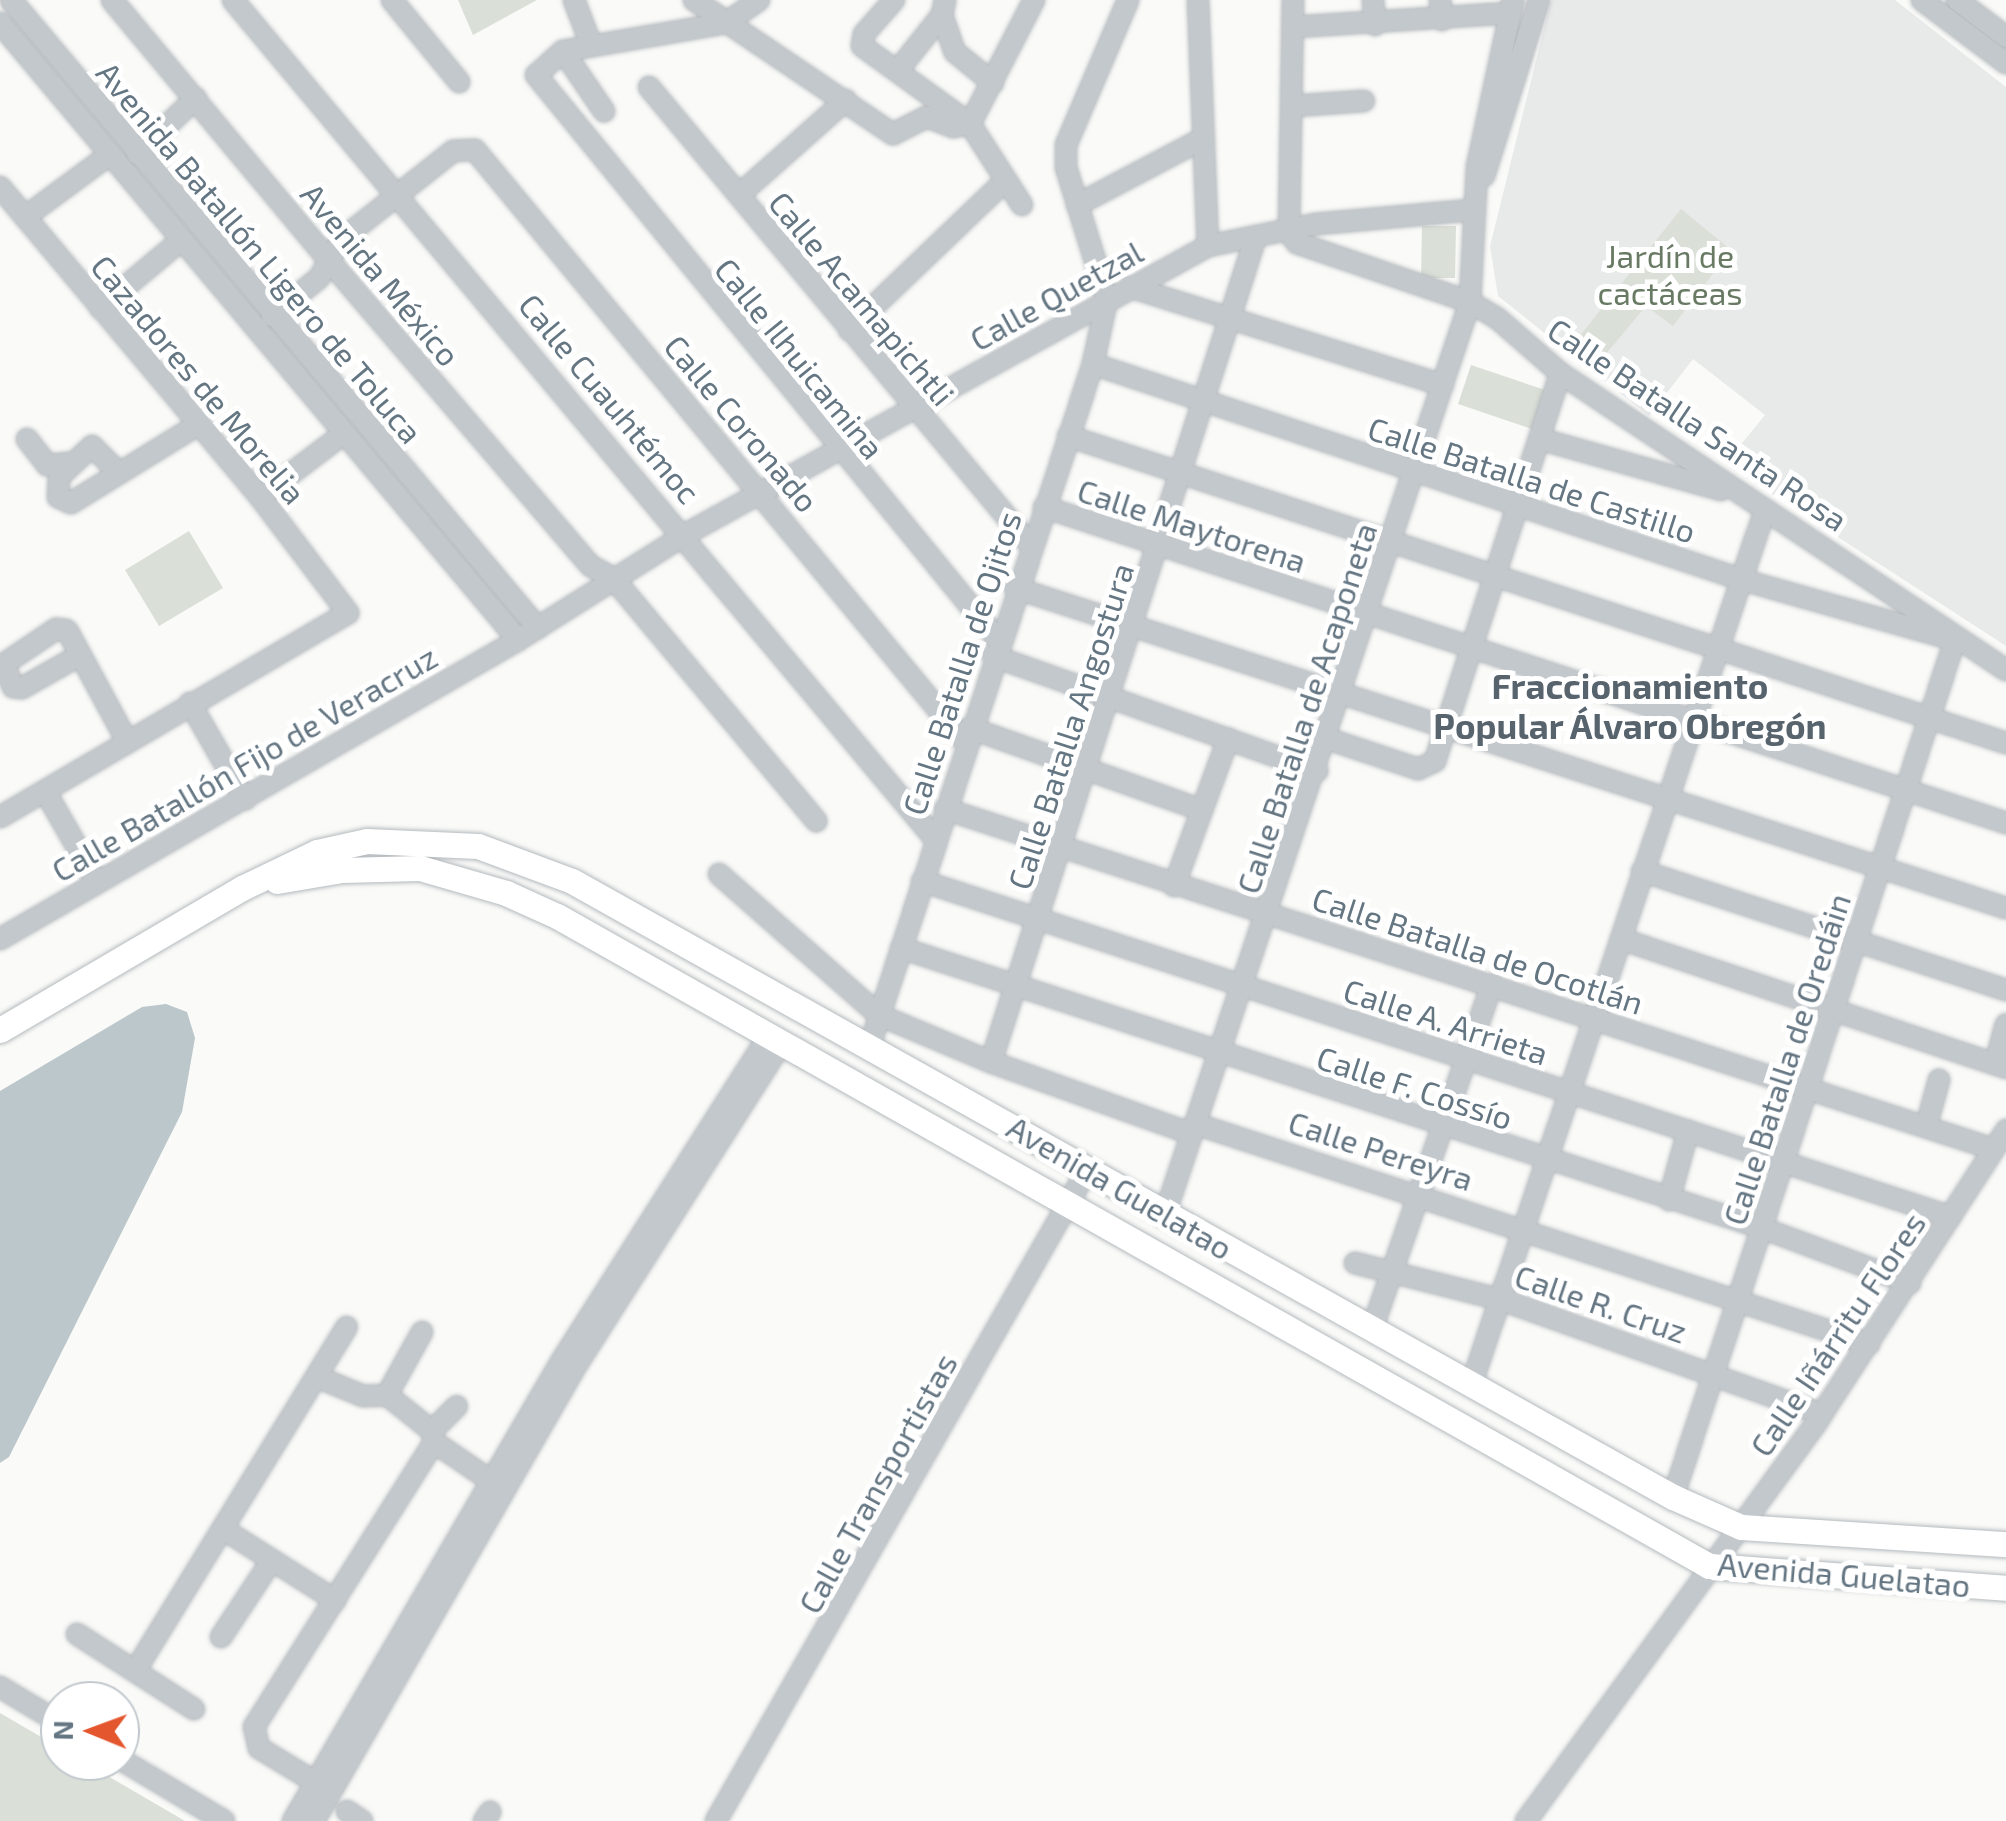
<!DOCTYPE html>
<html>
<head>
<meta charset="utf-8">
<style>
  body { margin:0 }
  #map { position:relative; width:2006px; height:1821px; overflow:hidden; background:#fafaf8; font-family:"Exo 2",sans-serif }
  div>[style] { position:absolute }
  .built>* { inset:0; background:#e8e9e9 }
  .green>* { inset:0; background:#dadfd7 }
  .water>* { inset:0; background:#bbc7cb }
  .roads { filter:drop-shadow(0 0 2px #b5babe) drop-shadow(0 0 2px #b5babe) }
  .minor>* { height:20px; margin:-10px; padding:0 10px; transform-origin:10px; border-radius:10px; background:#c3c8cc }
  .major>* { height:25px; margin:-12.5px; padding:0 12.5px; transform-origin:12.5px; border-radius:12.5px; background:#fff }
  span { translate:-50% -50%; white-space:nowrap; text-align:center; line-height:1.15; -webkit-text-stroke:10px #fff; paint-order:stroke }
  .street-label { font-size:32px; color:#657683 }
  .park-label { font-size:32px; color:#687a64 }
  .neighbourhood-label { font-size:35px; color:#57646e; font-weight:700 }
  .north { position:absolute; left:40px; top:1681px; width:100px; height:100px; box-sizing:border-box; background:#fff; border:2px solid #c1c8cd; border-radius:50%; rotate:271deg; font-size:28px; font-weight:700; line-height:40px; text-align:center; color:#657683 }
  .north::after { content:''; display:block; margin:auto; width:35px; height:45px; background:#e4572e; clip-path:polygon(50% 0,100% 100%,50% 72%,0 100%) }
</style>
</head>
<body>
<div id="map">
  <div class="built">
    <i style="clip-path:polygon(1551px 0,1895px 0,2006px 87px,2006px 646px,1725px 464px,1765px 415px,1693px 359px,1649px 416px,1498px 296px,1490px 246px)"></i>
  </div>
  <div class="green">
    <i style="clip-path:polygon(458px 0,537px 0,473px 35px)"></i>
    <i style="clip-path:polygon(1681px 209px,1731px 250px,1673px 326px,1646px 306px,1595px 367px,1571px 347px)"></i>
    <i style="clip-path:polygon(1422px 226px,1456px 226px,1455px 278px,1421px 278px)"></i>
    <i style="clip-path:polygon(1471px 365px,1545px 390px,1532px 429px,1458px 404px)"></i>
    <i style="clip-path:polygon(189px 531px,223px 588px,159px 626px,125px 570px)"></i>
    <i style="clip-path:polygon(0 1713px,60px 1748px,60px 1761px,82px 1761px,185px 1821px,0 1821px)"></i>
  </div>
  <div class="water">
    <i style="clip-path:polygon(166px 1004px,187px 1012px,195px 1038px,182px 1112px,9px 1457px,0 1463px,0 1091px,142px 1007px)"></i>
  </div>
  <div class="roads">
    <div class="minor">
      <i style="left:11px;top:0;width:820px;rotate:50deg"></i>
      <i style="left:112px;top:0;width:342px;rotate:50.2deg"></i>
      <i style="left:331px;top:263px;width:399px;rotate:49.4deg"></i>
      <i style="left:591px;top:566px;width:25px;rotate:29deg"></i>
      <i style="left:613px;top:578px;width:317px;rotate:50.1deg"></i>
      <i style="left:233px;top:0;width:1094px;rotate:50.08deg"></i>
      <i style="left:392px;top:0;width:106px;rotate:50.7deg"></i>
      <i style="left:574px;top:0;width:45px;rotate:69.1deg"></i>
      <i style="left:694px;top:0;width:240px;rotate:34deg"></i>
      <i style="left:893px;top:134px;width:38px;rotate:-27deg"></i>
      <i style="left:927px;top:117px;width:28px;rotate:21deg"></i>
      <i style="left:953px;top:127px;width:17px;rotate:-10deg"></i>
      <i style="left:759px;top:0;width:40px;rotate:145.1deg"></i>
      <i style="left:726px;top:23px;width:165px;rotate:170.3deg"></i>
      <i style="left:563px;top:51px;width:36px;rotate:138deg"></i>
      <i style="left:536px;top:75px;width:731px;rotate:50.72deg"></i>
      <i style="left:894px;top:0;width:45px;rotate:131.4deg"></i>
      <i style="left:864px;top:34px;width:12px;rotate:99deg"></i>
      <i style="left:862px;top:46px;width:133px;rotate:35.8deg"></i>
      <i style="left:970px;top:124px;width:96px;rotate:57.3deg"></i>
      <i style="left:945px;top:0;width:15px;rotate:101deg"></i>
      <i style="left:942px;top:15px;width:39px;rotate:71deg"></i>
      <i style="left:955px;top:52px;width:49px;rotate:39.2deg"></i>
      <i style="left:1198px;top:0;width:246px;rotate:87.7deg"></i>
      <i style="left:1293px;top:0;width:233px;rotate:91deg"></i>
      <i style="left:1289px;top:233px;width:13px;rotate:51deg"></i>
      <i style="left:1297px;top:243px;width:183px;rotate:18.8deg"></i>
      <i style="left:1470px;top:302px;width:31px;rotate:31deg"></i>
      <i style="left:1497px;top:318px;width:84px;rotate:41.1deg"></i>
      <i style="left:1560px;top:373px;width:536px;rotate:33.66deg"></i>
      <i style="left:1373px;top:0;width:25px;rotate:85deg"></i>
      <i style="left:1440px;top:0;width:20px;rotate:84deg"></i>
      <i style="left:1922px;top:0;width:105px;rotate:36.9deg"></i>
      <i style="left:1957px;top:0;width:61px;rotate:37.1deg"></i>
      <i style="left:0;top:23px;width:806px;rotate:49.98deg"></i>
      <i style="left:1293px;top:27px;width:218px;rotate:-3.7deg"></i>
      <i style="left:563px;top:51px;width:73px;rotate:55.7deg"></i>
      <i style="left:899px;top:69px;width:69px;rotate:-51.5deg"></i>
      <i style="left:649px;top:87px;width:596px;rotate:50.24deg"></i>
      <i style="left:1292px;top:106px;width:72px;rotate:-4deg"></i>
      <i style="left:970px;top:124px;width:140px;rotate:-62.7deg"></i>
      <i style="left:137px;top:154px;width:81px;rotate:-43.5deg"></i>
      <i style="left:1484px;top:176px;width:184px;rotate:-72.6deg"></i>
      <i style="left:0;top:187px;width:405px;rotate:50deg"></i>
      <i style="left:260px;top:497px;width:146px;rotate:52.8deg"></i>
      <i style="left:348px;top:613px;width:403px;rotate:149.6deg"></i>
      <i style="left:739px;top:195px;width:143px;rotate:-41.6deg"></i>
      <i style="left:1077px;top:205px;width:141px;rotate:-27.8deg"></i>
      <i style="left:25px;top:217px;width:104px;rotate:-36.4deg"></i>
      <i style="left:1130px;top:287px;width:328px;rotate:17.4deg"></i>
      <i style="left:100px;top:308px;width:104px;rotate:-39.9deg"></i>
      <i style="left:272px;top:316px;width:60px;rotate:-39deg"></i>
      <i style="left:319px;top:278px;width:45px;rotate:-59.5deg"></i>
      <i style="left:342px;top:239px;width:142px;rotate:-38.4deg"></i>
      <i style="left:453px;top:151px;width:22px;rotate:-3deg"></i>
      <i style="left:475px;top:150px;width:768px;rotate:50.39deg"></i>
      <i style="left:849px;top:330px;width:217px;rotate:-43.7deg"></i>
      <i style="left:1093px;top:364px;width:685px;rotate:18.38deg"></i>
      <i style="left:1743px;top:580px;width:220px;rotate:15.8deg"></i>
      <i style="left:1955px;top:640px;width:902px;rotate:108.21deg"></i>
      <i style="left:1068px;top:436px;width:987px;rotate:18.12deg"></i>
      <i style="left:27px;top:439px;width:33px;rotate:52deg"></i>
      <i style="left:47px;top:465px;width:23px;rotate:-5deg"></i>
      <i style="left:1540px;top:439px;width:188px;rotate:15.7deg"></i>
      <i style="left:119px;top:473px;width:38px;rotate:-135deg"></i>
      <i style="left:92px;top:446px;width:45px;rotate:136.8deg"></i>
      <i style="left:59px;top:477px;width:20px;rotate:93deg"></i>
      <i style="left:58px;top:497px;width:14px;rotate:25deg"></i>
      <i style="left:71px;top:503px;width:150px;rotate:-31.7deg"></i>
      <i style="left:260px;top:497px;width:103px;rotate:-37.1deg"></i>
      <i style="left:1044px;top:507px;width:1013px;rotate:18.18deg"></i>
      <i style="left:1015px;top:588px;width:1041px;rotate:17.9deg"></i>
      <i style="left:80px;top:655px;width:67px;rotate:150.4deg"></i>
      <i style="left:22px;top:688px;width:9px;rotate:-174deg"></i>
      <i style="left:13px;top:687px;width:25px;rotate:-111deg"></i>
      <i style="left:4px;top:664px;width:63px;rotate:-33.9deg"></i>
      <i style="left:56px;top:629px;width:10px;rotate:6deg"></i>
      <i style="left:66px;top:630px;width:3px;rotate:45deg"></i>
      <i style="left:68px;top:632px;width:124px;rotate:61.6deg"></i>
      <i style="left:993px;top:656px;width:344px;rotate:19.5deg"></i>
      <i style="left:190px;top:703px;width:111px;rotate:60.2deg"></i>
      <i style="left:970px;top:728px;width:246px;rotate:19.5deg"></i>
      <i style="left:1328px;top:739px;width:95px;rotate:18.4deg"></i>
      <i style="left:1418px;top:769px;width:19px;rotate:-25deg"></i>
      <i style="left:1435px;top:761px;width:408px;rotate:-72.1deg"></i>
      <i style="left:45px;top:791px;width:103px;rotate:60.2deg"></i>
      <i style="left:945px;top:809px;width:1102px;rotate:17.97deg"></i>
      <i style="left:1642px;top:871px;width:383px;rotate:18.1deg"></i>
      <i style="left:719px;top:874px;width:213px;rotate:41.4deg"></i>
      <i style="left:879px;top:1015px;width:121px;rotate:22.8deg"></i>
      <i style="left:991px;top:1062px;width:205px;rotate:19.7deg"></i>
      <i style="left:1184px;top:1131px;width:16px;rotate:-22deg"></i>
      <i style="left:1199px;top:1125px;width:705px;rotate:18.1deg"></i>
      <i style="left:922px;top:881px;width:1082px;rotate:18.08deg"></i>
      <i style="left:1174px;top:886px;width:157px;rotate:-69.8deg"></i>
      <i style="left:0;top:939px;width:598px;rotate:-29.99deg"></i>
      <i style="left:518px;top:640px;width:199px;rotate:-32.2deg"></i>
      <i style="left:686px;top:534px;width:596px;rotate:-28.89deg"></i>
      <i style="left:1208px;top:246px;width:110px;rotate:-11.5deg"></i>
      <i style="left:1316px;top:224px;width:157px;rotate:-5.1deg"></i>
      <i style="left:1621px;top:939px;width:406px;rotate:18.5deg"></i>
      <i style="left:901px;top:948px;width:905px;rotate:18.01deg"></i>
      <i style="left:1762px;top:1228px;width:158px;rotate:20.4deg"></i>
      <i style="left:870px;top:1045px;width:717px;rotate:-71.87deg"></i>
      <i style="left:1093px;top:364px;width:66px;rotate:-77.8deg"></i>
      <i style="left:1107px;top:299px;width:138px;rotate:-107.3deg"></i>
      <i style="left:1066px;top:167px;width:22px;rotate:-90deg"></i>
      <i style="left:1066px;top:145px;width:158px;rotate:-66.8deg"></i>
      <i style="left:991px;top:1062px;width:867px;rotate:-72.21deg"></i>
      <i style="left:1995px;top:1064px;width:41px;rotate:-74.6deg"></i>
      <i style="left:1926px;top:1127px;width:49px;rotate:-74.5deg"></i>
      <i style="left:1669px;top:1200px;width:72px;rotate:-74.6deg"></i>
      <i style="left:1164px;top:1217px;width:965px;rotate:-71.51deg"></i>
      <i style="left:1470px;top:302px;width:135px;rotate:-87deg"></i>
      <i style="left:1477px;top:167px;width:171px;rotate:-77.8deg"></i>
      <i style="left:1355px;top:1263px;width:152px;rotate:14.1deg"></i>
      <i style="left:1502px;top:1300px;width:340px;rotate:19.6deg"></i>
      <i style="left:1372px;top:1329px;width:365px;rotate:-70.8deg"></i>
      <i style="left:317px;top:1377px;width:50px;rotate:22.4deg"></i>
      <i style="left:363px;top:1396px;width:24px;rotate:-2deg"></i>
      <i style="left:387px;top:1395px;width:72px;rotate:-60.9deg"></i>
      <i style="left:1472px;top:1383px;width:921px;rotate:-71.45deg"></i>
      <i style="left:387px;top:1395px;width:58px;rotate:38.7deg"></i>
      <i style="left:434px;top:1442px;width:80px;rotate:34.3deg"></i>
      <i style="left:223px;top:1529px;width:133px;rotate:32.4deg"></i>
      <i style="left:77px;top:1634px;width:139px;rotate:32.7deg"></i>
      <i style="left:221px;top:1637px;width:92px;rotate:-56.5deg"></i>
      <i style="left:135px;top:1671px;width:404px;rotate:-58.4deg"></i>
      <i style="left:0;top:1687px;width:70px;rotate:31deg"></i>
      <i style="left:120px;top:1759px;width:121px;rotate:30.8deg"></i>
      <i style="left:315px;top:1782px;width:66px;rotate:-148.7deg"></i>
      <i style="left:259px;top:1748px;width:22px;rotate:-103deg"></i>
      <i style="left:254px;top:1727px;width:337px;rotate:-57.7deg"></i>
      <i style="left:434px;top:1442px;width:11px;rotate:-100deg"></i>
      <i style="left:432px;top:1431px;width:35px;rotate:-45deg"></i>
      <i style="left:347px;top:1811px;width:18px;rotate:34deg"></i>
      <i style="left:293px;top:1821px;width:532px;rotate:-59.72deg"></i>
      <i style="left:561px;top:1362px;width:387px;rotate:-57.5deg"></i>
      <i style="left:314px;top:1821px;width:521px;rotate:-60.09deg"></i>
      <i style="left:574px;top:1369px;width:387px;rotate:-57.5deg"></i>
      <i style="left:484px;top:1821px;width:11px;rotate:-56deg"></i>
      <i style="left:716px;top:1821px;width:747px;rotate:-60.31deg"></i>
      <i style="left:1526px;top:1821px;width:496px;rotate:-53.9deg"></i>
      <i style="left:1818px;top:1420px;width:346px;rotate:-57deg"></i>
    </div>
    <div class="major">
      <i style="left:277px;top:881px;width:66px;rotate:-9.6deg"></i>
      <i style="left:342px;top:870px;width:78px;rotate:-1.5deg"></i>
      <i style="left:420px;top:868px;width:90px;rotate:16.2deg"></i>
      <i style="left:506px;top:893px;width:56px;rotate:24.3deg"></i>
      <i style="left:557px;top:916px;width:1323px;rotate:29.43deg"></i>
      <i style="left:1709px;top:1566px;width:298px;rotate:4.2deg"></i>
      <i style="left:0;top:1030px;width:281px;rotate:-30.4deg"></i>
      <i style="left:242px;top:888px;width:83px;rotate:-25.6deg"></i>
      <i style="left:317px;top:852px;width:51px;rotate:-12.4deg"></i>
      <i style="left:367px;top:841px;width:111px;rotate:2.6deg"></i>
      <i style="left:478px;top:846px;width:100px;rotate:20.4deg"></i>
      <i style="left:572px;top:881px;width:1262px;rotate:29.23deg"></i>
      <i style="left:1673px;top:1497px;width:74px;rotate:23.8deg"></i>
      <i style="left:1741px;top:1527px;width:266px;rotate:3.7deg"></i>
    </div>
  </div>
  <div class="street-label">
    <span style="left:260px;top:252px;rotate:50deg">Avenida Batallón Ligero de Toluca</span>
    <span style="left:381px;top:274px;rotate:50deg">Avenida México</span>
    <span style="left:1056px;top:295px;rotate:-29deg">Calle Quetzal</span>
    <span style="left:862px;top:298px;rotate:50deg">Calle Acamapichtli</span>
    <span style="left:800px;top:358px;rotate:51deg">Calle Ilhuicamina</span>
    <span style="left:199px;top:379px;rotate:50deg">Cazadores de Morelia</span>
    <span style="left:610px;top:398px;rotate:50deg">Calle Cuauhtémoc</span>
    <span style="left:742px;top:423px;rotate:50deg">Calle Coronado</span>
    <span style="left:1698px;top:424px;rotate:34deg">Calle Batalla Santa Rosa</span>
    <span style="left:1532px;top:479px;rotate:18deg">Calle Batalla de Castillo</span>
    <span style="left:1192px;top:525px;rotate:18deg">Calle Maytorena</span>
    <span style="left:961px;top:663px;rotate:-72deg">Calle Batalla de Ojitos</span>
    <span style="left:1306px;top:708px;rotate:-72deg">Calle Batalla de Acaponeta</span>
    <span style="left:1070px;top:726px;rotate:-72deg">Calle Batalla Angostura</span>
    <span style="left:244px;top:763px;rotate:-30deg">Calle Batallón Fijo de Veracruz</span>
    <span style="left:1478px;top:950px;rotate:18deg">Calle Batalla de Ocotlán</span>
    <span style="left:1446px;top:1021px;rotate:18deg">Calle A. Arrieta</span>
    <span style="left:1786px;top:1059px;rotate:-72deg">Calle Batalla de Oredáin</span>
    <span style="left:1415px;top:1087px;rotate:18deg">Calle F. Cossío</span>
    <span style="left:1381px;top:1150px;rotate:18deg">Calle Pereyra</span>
    <span style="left:1120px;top:1187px;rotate:30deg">Avenida Guelatao</span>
    <span style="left:1601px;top:1303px;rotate:19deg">Calle R. Cruz</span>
    <span style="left:1837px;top:1334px;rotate:-56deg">Calle Iñárritu Flores</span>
    <span style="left:877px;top:1483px;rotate:-61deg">Calle Transportistas</span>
    <span style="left:1844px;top:1574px;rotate:5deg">Avenida Guelatao</span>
  </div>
  <div class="park-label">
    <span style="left:1670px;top:274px">Jardín de<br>cactáceas</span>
  </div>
  <div class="neighbourhood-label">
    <span style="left:1630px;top:705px">Fraccionamiento<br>Popular Álvaro Obregón</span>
  </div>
  <div class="north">N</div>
</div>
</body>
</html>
